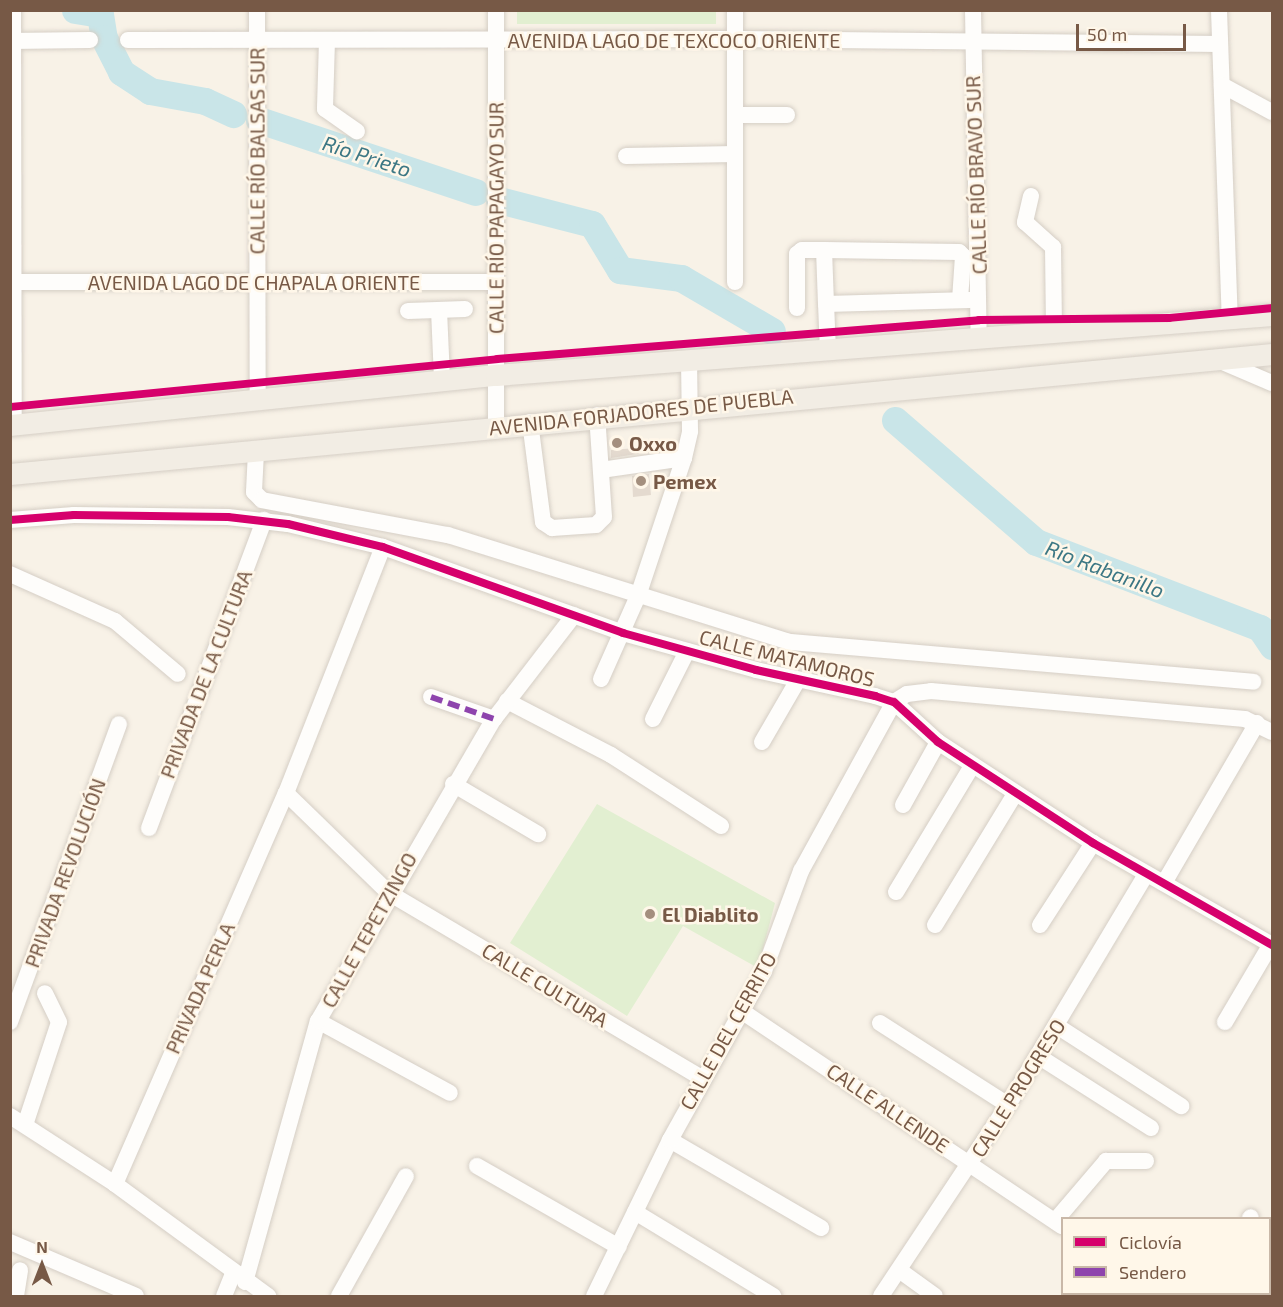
<!DOCTYPE html>
<html>
<head>
<meta charset="utf-8">
<style>
  body { margin:0 }
  #map { position:relative; width:1283px; height:1307px; overflow:hidden; background:#f8f2e7; font-family:"Exo 2",sans-serif }
  div>[style] { position:absolute }
  .green>* { inset:0; background:#e2efd1 }
  .river>* { height:27px; margin:-13.5px; padding:0 13.5px; transform-origin:13.5px; border-radius:13.5px; background:#c9e5e8 }
  .building>* { inset:0; background:#e4dacf }
  .roads { filter:drop-shadow(0 0 2px #d5cec5) drop-shadow(0 0 2px #d5cec5) }
  .minor>* { height:16px; margin:-8px; padding:0 8px; transform-origin:8px; border-radius:8px; background:#fefdfb }
  .major>* { height:21px; margin:-10.5px; padding:0 10.5px; transform-origin:10.5px; border-radius:10.5px; background:#f2ede4 }
  .quiet>* { height:6px; margin-top:-3px; transform-origin:0; background:repeating-linear-gradient(90deg,#8e44ad 0 12px,transparent 0 18px) }
  .cycleway>* { height:8px; margin:-4px; padding:0 4px; transform-origin:4px; border-radius:4px; background:#d6006c }
  .dots>* { width:16px; height:16px; translate:-50% -50%; box-sizing:border-box; border:3px solid #fff7e9; border-radius:50% }
  span { translate:-50% -50%; white-space:nowrap; text-align:center; line-height:1.15; -webkit-text-stroke:5px #fff7e9; paint-order:stroke }
  .street-label { font-size:20px; color:#775946 }
  .poi-label { font-size:20px; color:#775946; font-weight:700 }
  .left { translate:0 -50%; text-align:left }
  .water-label { font-size:21px; color:#3c7784; font-style:italic }
  .frame { position:absolute; inset:0; border:12px solid #775946; pointer-events:none }
  .legend { position:absolute; left:1061px; top:1217px; width:210px; height:78px; box-sizing:border-box; background:#fff7e9; border:2px solid #c9b8a8; margin:0; padding:8px 10px; list-style:none; font-size:18px; color:#775946 }
  .legend li { display:flex; align-items:center; gap:12px; height:30px }
  .legend b { width:30px; border:2px solid #c9b8a8 }
  .north { position:absolute; left:12px; top:1235px; width:60px; height:60px; -webkit-text-stroke:4px #fff7e9; paint-order:stroke; rotate:0deg; font-size:16px; font-weight:700; line-height:24px; text-align:center; color:#775946 }
  .north::after { content:''; display:block; margin:auto; width:21px; height:27px; background:#775946; clip-path:polygon(50% 0,100% 100%,50% 72%,0 100%) }
  .scale { position:absolute; left:1076px; top:24px; width:110px; height:27px; box-sizing:border-box; border:3px solid #775946; border-top:0; padding-left:8px; font-size:18px; line-height:21px; white-space:nowrap; color:#775946; -webkit-text-stroke:4px #fff7e9; paint-order:stroke }
</style>
</head>
<body>
<div id="map">
  <div class="green">
    <i style="clip-path:polygon(517px 11px,716px 11px,716px 24px,517px 24px)"></i>
    <i style="clip-path:polygon(597px 804px,775px 903px,758px 968px,683px 926px,627px 1016px,510px 943px)"></i>
  </div>
  <div class="river">
    <i style="left:75px;top:10px;width:25px;rotate:9deg"></i>
    <i style="left:100px;top:14px;width:24px;rotate:81deg"></i>
    <i style="left:104px;top:38px;width:38px;rotate:63deg"></i>
    <i style="left:121px;top:72px;width:35px;rotate:33deg"></i>
    <i style="left:150px;top:91px;width:56px;rotate:10.3deg"></i>
    <i style="left:205px;top:101px;width:31px;rotate:25deg"></i>
    <i style="left:259px;top:120px;width:228px;rotate:18.4deg"></i>
    <i style="left:499px;top:200px;width:96px;rotate:14.5deg"></i>
    <i style="left:592px;top:224px;width:54px;rotate:58.7deg"></i>
    <i style="left:620px;top:270px;width:62px;rotate:7.5deg"></i>
    <i style="left:681px;top:278px;width:105px;rotate:30.2deg"></i>
    <i style="left:895px;top:420px;width:186px;rotate:40.9deg"></i>
    <i style="left:1036px;top:542px;width:240px;rotate:21deg"></i>
    <i style="left:1260px;top:628px;width:22px;rotate:56deg"></i>
  </div>
  <div class="building">
    <i style="clip-path:polygon(649px 447px,650px 452px,611px 458px,611px 450px)"></i>
    <i style="clip-path:polygon(649px 474px,651px 495px,633px 497px,632px 476px)"></i>
  </div>
  <div class="roads">
    <div class="minor">
      <i style="left:13px;top:10px;width:415px;rotate:89.9deg"></i>
      <i style="left:257px;top:10px;width:389px;rotate:89.9deg"></i>
      <i style="left:496px;top:10px;width:415px;rotate:90deg"></i>
      <i style="left:973px;top:10px;width:330px;rotate:89deg"></i>
      <i style="left:1219px;top:10px;width:309px;rotate:88deg"></i>
      <i style="left:128px;top:40px;width:608px;rotate:-0.09deg"></i>
      <i style="left:736px;top:39px;width:484px;rotate:0.6deg"></i>
      <i style="left:327px;top:40px;width:69px;rotate:91.7deg"></i>
      <i style="left:325px;top:109px;width:39px;rotate:35deg"></i>
      <i style="left:10px;top:41px;width:80px;rotate:-0.7deg"></i>
      <i style="left:1222px;top:85px;width:57px;rotate:28.4deg"></i>
      <i style="left:736px;top:115px;width:51px"></i>
      <i style="left:626px;top:156px;width:109px;rotate:-1.1deg"></i>
      <i style="left:1031px;top:196px;width:27px;rotate:103deg"></i>
      <i style="left:1025px;top:222px;width:38px;rotate:42deg"></i>
      <i style="left:1053px;top:247px;width:87px;rotate:89.3deg"></i>
      <i style="left:10px;top:282px;width:487px"></i>
      <i style="left:735px;top:282px;width:272px;rotate:-90deg"></i>
      <i style="left:826px;top:304px;width:54px;rotate:-92.1deg"></i>
      <i style="left:824px;top:250px;width:135px;rotate:0.8deg"></i>
      <i style="left:959px;top:252px;width:6px;rotate:45deg"></i>
      <i style="left:963px;top:256px;width:44px;rotate:93.9deg"></i>
      <i style="left:797px;top:308px;width:54px;rotate:-90deg"></i>
      <i style="left:797px;top:254px;width:6px;rotate:-39deg"></i>
      <i style="left:802px;top:250px;width:22px"></i>
      <i style="left:439px;top:310px;width:70px;rotate:87.5deg"></i>
      <i style="left:408px;top:311px;width:57px;rotate:-2deg"></i>
      <i style="left:828px;top:351px;width:47px;rotate:-92.4deg"></i>
      <i style="left:826px;top:304px;width:144px;rotate:-1.6deg"></i>
      <i style="left:1218px;top:360px;width:59px;rotate:23.1deg"></i>
      <i style="left:530px;top:422px;width:101px;rotate:82.6deg"></i>
      <i style="left:543px;top:522px;width:11px;rotate:34deg"></i>
      <i style="left:552px;top:528px;width:44px;rotate:-3.9deg"></i>
      <i style="left:596px;top:525px;width:11px;rotate:-45deg"></i>
      <i style="left:604px;top:517px;width:102px;rotate:-93.9deg"></i>
      <i style="left:256px;top:452px;width:40px;rotate:92.9deg"></i>
      <i style="left:254px;top:492px;width:11px;rotate:45deg"></i>
      <i style="left:262px;top:500px;width:189px;rotate:10.7deg"></i>
      <i style="left:448px;top:535px;width:358px;rotate:17.4deg"></i>
      <i style="left:790px;top:642px;width:465px;rotate:4.9deg"></i>
      <i style="left:601px;top:470px;width:84px;rotate:-8.2deg"></i>
      <i style="left:10px;top:520px;width:64px;rotate:-4.5deg"></i>
      <i style="left:74px;top:515px;width:154px;rotate:0.7deg"></i>
      <i style="left:228px;top:517px;width:60px;rotate:6.7deg"></i>
      <i style="left:288px;top:524px;width:98px;rotate:13.6deg"></i>
      <i style="left:383px;top:547px;width:255px;rotate:19.7deg"></i>
      <i style="left:623px;top:633px;width:138px;rotate:15.5deg"></i>
      <i style="left:756px;top:670px;width:122px;rotate:12.3deg"></i>
      <i style="left:875px;top:696px;width:20px;rotate:18deg"></i>
      <i style="left:894px;top:702px;width:59px;rotate:42.3deg"></i>
      <i style="left:938px;top:742px;width:185px;rotate:33.1deg"></i>
      <i style="left:1093px;top:843px;width:206px;rotate:29.7deg"></i>
      <i style="left:10px;top:574px;width:115px;rotate:24.1deg"></i>
      <i style="left:115px;top:621px;width:82px;rotate:40.1deg"></i>
      <i style="left:601px;top:679px;width:91px;rotate:-66deg"></i>
      <i style="left:638px;top:596px;width:145px;rotate:-71.6deg"></i>
      <i style="left:684px;top:458px;width:28px;rotate:-77deg"></i>
      <i style="left:690px;top:431px;width:71px;rotate:-90.8deg"></i>
      <i style="left:431px;top:697px;width:67px;rotate:19.2deg"></i>
      <i style="left:507px;top:701px;width:117px;rotate:27.4deg"></i>
      <i style="left:611px;top:755px;width:131px;rotate:32.8deg"></i>
      <i style="left:653px;top:719px;width:76px;rotate:-63.4deg"></i>
      <i style="left:762px;top:742px;width:72px;rotate:-59.9deg"></i>
      <i style="left:453px;top:784px;width:99px;rotate:30.5deg"></i>
      <i style="left:286px;top:793px;width:144px;rotate:44.2deg"></i>
      <i style="left:389px;top:893px;width:364px;rotate:30.6deg"></i>
      <i style="left:903px;top:805px;width:72px;rotate:-60.9deg"></i>
      <i style="left:149px;top:828px;width:329px;rotate:-69.5deg"></i>
      <i style="left:1164px;top:883px;width:185px;rotate:-59.8deg"></i>
      <i style="left:896px;top:892px;width:147px;rotate:-58.9deg"></i>
      <i style="left:935px;top:925px;width:153px;rotate:-58.6deg"></i>
      <i style="left:1040px;top:925px;width:98px;rotate:-57.1deg"></i>
      <i style="left:743px;top:1012px;width:384px;rotate:33.9deg"></i>
      <i style="left:318px;top:1021px;width:150px;rotate:28.6deg"></i>
      <i style="left:10px;top:1022px;width:317px;rotate:-69.9deg"></i>
      <i style="left:1225px;top:1022px;width:91px;rotate:-59.5deg"></i>
      <i style="left:880px;top:1023px;width:152px;rotate:32.6deg"></i>
      <i style="left:1057px;top:1026px;width:148px;rotate:32.8deg"></i>
      <i style="left:1038px;top:1056px;width:134px;rotate:32.5deg"></i>
      <i style="left:10px;top:1116px;width:125px;rotate:32.9deg"></i>
      <i style="left:115px;top:1184px;width:190px;rotate:36.2deg"></i>
      <i style="left:25px;top:1125px;width:108px;rotate:-71.7deg"></i>
      <i style="left:59px;top:1022px;width:32px;rotate:-116deg"></i>
      <i style="left:670px;top:1140px;width:175px;rotate:30.2deg"></i>
      <i style="left:477px;top:1166px;width:163px;rotate:29.7deg"></i>
      <i style="left:115px;top:1184px;width:427px;rotate:-66.4deg"></i>
      <i style="left:286px;top:793px;width:264px;rotate:-68.5deg"></i>
      <i style="left:635px;top:1212px;width:162px;rotate:31.3deg"></i>
      <i style="left:1250px;top:1218px;width:1px;rotate:-45deg"></i>
      <i style="left:1055px;top:1221px;width:79px;rotate:-49.6deg"></i>
      <i style="left:1106px;top:1161px;width:40px"></i>
      <i style="left:10px;top:1242px;width:137px;rotate:23.2deg"></i>
      <i style="left:899px;top:1270px;width:44px;rotate:35.8deg"></i>
      <i style="left:245px;top:1282px;width:271px;rotate:-74.4deg"></i>
      <i style="left:318px;top:1021px;width:350px;rotate:-59.8deg"></i>
      <i style="left:494px;top:719px;width:131px;rotate:-52.4deg"></i>
      <i style="left:1157px;top:1294px;width:5px;rotate:22deg"></i>
      <i style="left:16px;top:1296px;width:26px;rotate:-81deg"></i>
      <i style="left:224px;top:1296px;width:24px;rotate:-68deg"></i>
      <i style="left:339px;top:1296px;width:137px;rotate:-60.8deg"></i>
      <i style="left:594px;top:1296px;width:174px;rotate:-64deg"></i>
      <i style="left:670px;top:1140px;width:193px;rotate:-60.9deg"></i>
      <i style="left:764px;top:971px;width:107px;rotate:-69.7deg"></i>
      <i style="left:801px;top:871px;width:193px;rotate:-61.2deg"></i>
      <i style="left:894px;top:702px;width:15px;rotate:-32deg"></i>
      <i style="left:907px;top:694px;width:24px;rotate:-7deg"></i>
      <i style="left:931px;top:691px;width:315px;rotate:5.1deg"></i>
      <i style="left:1245px;top:719px;width:30px;rotate:26deg"></i>
      <i style="left:881px;top:1296px;width:229px;rotate:-56.4deg"></i>
      <i style="left:1008px;top:1105px;width:269px;rotate:-59.1deg"></i>
      <i style="left:1201px;top:1296px;width:3px;rotate:-45deg"></i>
    </div>
    <div class="major">
      <i style="left:10px;top:425px;width:489px;rotate:-5.9deg"></i>
      <i style="left:496px;top:375px;width:778px;rotate:-4.42deg"></i>
      <i style="left:10px;top:474px;width:1268px;rotate:-5.43deg"></i>
    </div>
  </div>
  <div class="quiet">
    <i style="left:431px;top:697px;width:67px;rotate:19.2deg"></i>
  </div>
  <div class="cycleway">
    <i style="left:10px;top:407px;width:489px;rotate:-5.6deg"></i>
    <i style="left:497px;top:359px;width:484px;rotate:-4.6deg"></i>
    <i style="left:979px;top:320px;width:190px;rotate:-0.6deg"></i>
    <i style="left:1169px;top:318px;width:103px;rotate:-5.5deg"></i>
    <i style="left:10px;top:520px;width:64px;rotate:-4.5deg"></i>
    <i style="left:74px;top:515px;width:154px;rotate:0.7deg"></i>
    <i style="left:228px;top:517px;width:60px;rotate:6.7deg"></i>
    <i style="left:288px;top:524px;width:98px;rotate:13.6deg"></i>
    <i style="left:383px;top:547px;width:255px;rotate:19.7deg"></i>
    <i style="left:623px;top:633px;width:138px;rotate:15.5deg"></i>
    <i style="left:756px;top:670px;width:122px;rotate:12.3deg"></i>
    <i style="left:875px;top:696px;width:20px;rotate:18deg"></i>
    <i style="left:894px;top:702px;width:59px;rotate:42.3deg"></i>
    <i style="left:938px;top:742px;width:185px;rotate:33.1deg"></i>
    <i style="left:1093px;top:843px;width:206px;rotate:29.7deg"></i>
  </div>
  <div class="dots">
    <i style="left:617px;top:443px;background:#a48f7e"></i>
    <i style="left:641px;top:481px;background:#a48f7e"></i>
    <i style="left:650px;top:914px;background:#a48f7e"></i>
  </div>
  <div class="street-label">
    <span style="left:674px;top:40px">AVENIDA LAGO DE TEXCOCO ORIENTE</span>
    <span style="left:257px;top:151px;rotate:-90deg">CALLE RÍO BALSAS SUR</span>
    <span style="left:976px;top:175px;rotate:-92deg">CALLE RÍO BRAVO SUR</span>
    <span style="left:496px;top:218px;rotate:-90deg">CALLE RÍO PAPAGAYO SUR</span>
    <span style="left:254px;top:282px">AVENIDA LAGO DE CHAPALA ORIENTE</span>
    <span style="left:641px;top:412px;rotate:-6deg">AVENIDA FORJADORES DE PUEBLA</span>
    <span style="left:787px;top:658px;rotate:14deg">CALLE MATAMOROS</span>
    <span style="left:206px;top:674px;rotate:-69deg">PRIVADA DE LA CULTURA</span>
    <span style="left:65px;top:873px;rotate:-70deg">PRIVADA REVOLUCIÓN</span>
    <span style="left:369px;top:930px;rotate:-61deg">CALLE TEPETZINGO</span>
    <span style="left:545px;top:985px;rotate:31deg">CALLE CULTURA</span>
    <span style="left:200px;top:988px;rotate:-66deg">PRIVADA PERLA</span>
    <span style="left:728px;top:1031px;rotate:-61deg">CALLE DEL CERRITO</span>
    <span style="left:1018px;top:1088px;rotate:-58deg">CALLE PROGRESO</span>
    <span style="left:888px;top:1108px;rotate:34deg">CALLE ALLENDE</span>
  </div>
  <div class="poi-label">
    <span class="left" style="left:629px;top:443px">Oxxo</span>
    <span class="left" style="left:653px;top:481px">Pemex</span>
    <span class="left" style="left:662px;top:914px">El Diablito</span>
  </div>
  <div class="water-label">
    <span style="left:367px;top:156px;rotate:18deg">Río Prieto</span>
    <span style="left:1105px;top:569px;rotate:21deg">Río Rabanillo</span>
  </div>
  <div class="frame"></div>
  <ul class="legend">
  <li><b style="height:8px;background:#d6006c"></b>Ciclovía</li>
  <li><b style="height:8px;background:#8e44ad"></b>Sendero</li>
  </ul>
  <div class="north">N</div>
  <div class="scale">50 m</div>
</div>
</body>
</html>
